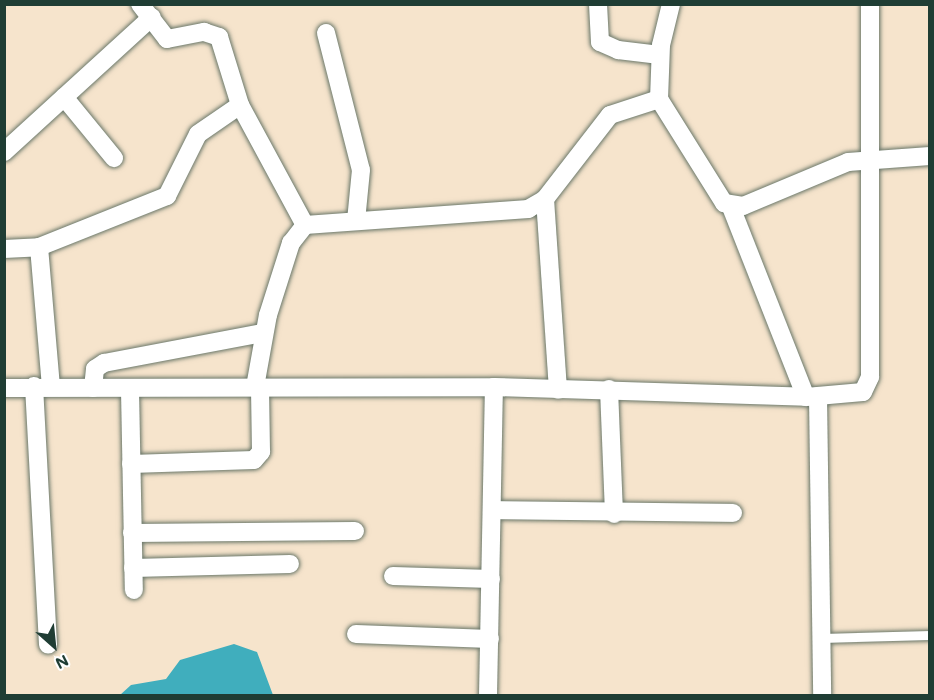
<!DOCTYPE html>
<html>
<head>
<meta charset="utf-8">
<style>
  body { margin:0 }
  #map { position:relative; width:934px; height:700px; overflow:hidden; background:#f6e4cc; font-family:Mali,sans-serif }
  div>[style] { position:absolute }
  .water>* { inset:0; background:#40aebd }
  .roads { filter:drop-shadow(0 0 2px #6a7769) drop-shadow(0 0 2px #6a7769) }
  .service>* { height:9px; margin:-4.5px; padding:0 4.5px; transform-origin:4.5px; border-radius:4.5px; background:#fff }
  .minor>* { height:18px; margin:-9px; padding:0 9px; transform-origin:9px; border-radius:9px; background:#fff }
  span { translate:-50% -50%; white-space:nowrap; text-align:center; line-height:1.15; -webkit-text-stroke:4.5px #fff; paint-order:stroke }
  .frame { position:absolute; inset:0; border:6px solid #1f3d34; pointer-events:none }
  .north { position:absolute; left:24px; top:616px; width:60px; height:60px; -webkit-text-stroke:4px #fff; paint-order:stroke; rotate:153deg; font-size:16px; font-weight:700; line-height:24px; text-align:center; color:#1f3d34 }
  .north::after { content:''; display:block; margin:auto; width:21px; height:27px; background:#1f3d34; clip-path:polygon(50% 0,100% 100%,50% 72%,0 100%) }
</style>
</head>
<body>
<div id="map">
  <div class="water">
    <i style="clip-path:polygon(234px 644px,257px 652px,273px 695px,120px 695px,131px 685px,166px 679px,180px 660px)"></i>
  </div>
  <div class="roads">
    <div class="service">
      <i style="left:821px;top:638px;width:109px;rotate:-1.6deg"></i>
    </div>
    <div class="minor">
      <i style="left:140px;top:4px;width:44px;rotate:52.4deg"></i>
      <i style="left:167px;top:39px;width:38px;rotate:-11deg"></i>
      <i style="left:204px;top:32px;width:16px;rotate:18deg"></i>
      <i style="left:219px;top:37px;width:71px;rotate:72.8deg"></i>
      <i style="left:240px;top:105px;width:136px;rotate:61.6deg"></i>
      <i style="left:598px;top:4px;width:38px;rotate:87deg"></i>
      <i style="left:600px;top:42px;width:20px;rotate:24deg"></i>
      <i style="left:618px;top:50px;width:42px;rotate:6.8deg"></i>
      <i style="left:671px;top:4px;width:42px;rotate:103.7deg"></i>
      <i style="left:661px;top:45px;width:54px;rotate:92.1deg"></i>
      <i style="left:659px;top:99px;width:123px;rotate:58deg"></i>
      <i style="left:724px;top:203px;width:19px;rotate:9deg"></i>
      <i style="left:743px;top:206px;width:114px;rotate:-22.7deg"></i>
      <i style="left:848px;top:162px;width:82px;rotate:-4.2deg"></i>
      <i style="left:326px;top:33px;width:141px;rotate:75.7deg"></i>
      <i style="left:361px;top:170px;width:51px;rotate:95.6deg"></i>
      <i style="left:64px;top:97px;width:79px;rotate:50.7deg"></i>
      <i style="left:4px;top:152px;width:200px;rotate:-42.4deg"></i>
      <i style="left:545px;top:199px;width:191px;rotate:86.1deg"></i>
      <i style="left:731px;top:207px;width:204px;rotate:68.5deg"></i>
      <i style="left:39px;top:247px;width:140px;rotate:85.1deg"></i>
      <i style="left:4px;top:249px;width:35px;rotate:-3deg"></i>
      <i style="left:39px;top:247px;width:138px;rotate:-21.7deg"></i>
      <i style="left:167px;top:196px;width:69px;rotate:-63.4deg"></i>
      <i style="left:198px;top:134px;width:51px;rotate:-34.6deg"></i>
      <i style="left:34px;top:386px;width:259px;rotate:86.9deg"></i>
      <i style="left:255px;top:387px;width:73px;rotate:-79.8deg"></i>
      <i style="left:268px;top:315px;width:76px;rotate:-72.3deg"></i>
      <i style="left:291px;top:243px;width:23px;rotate:-52deg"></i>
      <i style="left:305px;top:225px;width:224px;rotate:-4.1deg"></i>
      <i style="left:528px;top:209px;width:20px;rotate:-30deg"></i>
      <i style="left:545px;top:199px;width:106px;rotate:-52.3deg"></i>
      <i style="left:610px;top:115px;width:52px;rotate:-18.1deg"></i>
      <i style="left:4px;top:388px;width:490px;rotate:-0.1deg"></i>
      <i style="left:494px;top:387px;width:312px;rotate:1.8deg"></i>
      <i style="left:806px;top:397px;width:57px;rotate:-5deg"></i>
      <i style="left:863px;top:392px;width:17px;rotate:-65deg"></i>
      <i style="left:870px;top:377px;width:373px;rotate:-90deg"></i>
      <i style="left:93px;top:388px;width:19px;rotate:-84deg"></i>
      <i style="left:95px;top:369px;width:11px;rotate:-34deg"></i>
      <i style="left:104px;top:363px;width:162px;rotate:-10.7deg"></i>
      <i style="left:609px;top:389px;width:125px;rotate:87.7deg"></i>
      <i style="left:130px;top:390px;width:200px;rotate:88.9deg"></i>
      <i style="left:818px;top:396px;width:300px;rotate:89.2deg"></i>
      <i style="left:131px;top:464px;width:123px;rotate:-1.9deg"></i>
      <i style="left:254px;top:460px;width:11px;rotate:-49deg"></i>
      <i style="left:261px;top:452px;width:65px;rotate:-90.9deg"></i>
      <i style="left:492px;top:510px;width:241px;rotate:0.7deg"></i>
      <i style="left:132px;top:533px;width:223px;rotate:-0.5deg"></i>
      <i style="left:133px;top:568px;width:157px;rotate:-1.5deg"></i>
      <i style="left:393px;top:576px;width:98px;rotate:1.8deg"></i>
      <i style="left:356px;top:634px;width:134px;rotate:2.1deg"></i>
      <i style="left:488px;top:696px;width:309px;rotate:-88.9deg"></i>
    </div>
  </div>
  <div class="frame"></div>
  <div class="north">N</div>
</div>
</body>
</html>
